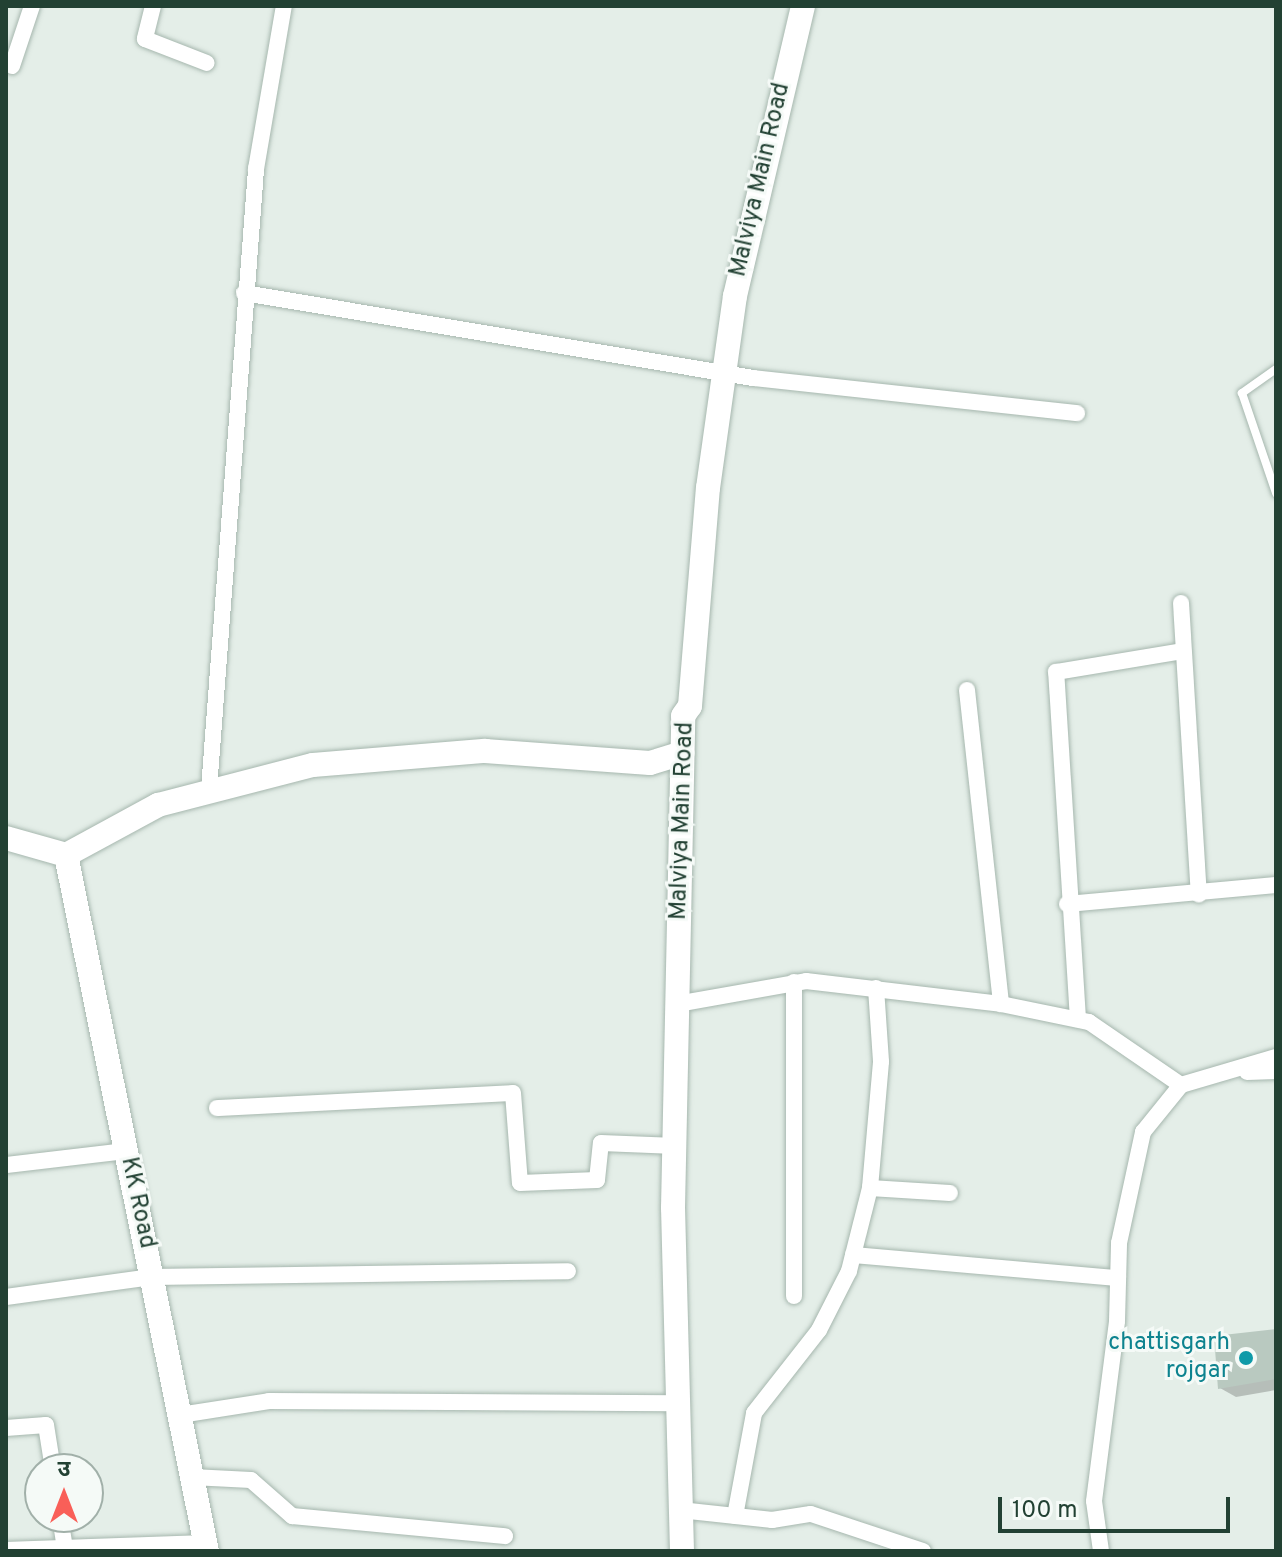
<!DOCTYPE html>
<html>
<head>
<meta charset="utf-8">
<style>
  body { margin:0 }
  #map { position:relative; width:1282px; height:1557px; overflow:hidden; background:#e4eee8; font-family:Overpass,"Noto Sans Devanagari",sans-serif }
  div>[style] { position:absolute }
  .shadow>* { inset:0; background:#0003 }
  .building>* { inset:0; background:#b9c9c0 }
  .roads { filter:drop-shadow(0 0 2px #a6b7ae) drop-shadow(0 0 2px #a6b7ae) }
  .lane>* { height:8px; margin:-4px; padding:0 4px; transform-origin:4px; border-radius:4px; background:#fff }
  .street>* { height:16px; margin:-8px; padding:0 8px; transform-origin:8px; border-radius:8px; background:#fff }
  .secondary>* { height:24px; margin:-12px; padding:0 12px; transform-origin:12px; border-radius:12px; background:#fff }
  .dots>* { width:22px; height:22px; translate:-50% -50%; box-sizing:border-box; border:4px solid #f5faf7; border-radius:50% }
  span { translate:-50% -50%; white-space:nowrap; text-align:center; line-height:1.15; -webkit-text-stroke:6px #f5faf7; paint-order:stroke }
  .street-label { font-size:24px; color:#224133 }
  .culture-label { font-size:24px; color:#0d838f }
  .right { translate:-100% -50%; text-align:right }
  .frame { position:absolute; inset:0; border:8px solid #224133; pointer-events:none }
  .north { position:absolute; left:24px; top:1453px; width:80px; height:80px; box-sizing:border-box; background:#f5faf7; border:2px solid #a1b0a9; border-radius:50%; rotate:0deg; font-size:22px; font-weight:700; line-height:32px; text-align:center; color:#224133 }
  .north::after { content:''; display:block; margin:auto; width:28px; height:36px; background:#f95f58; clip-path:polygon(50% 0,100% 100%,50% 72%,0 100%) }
  .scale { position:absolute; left:998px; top:1497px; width:232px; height:36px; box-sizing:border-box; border:4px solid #224133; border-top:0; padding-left:10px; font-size:24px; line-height:28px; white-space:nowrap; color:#224133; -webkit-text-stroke:6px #f5faf7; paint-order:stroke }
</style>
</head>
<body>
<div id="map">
  <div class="shadow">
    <i style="clip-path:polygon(1276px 1331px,1276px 1390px,1236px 1397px,1220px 1388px)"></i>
  </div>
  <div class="building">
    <i style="clip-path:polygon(1276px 1329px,1276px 1379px,1218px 1389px,1214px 1336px)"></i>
  </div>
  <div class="roads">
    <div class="lane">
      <i style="left:1276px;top:369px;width:42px;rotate:144.8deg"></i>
      <i style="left:1242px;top:393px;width:106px;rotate:71.2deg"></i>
    </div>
    <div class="street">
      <i style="left:153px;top:6px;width:34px;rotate:104deg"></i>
      <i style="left:145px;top:39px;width:66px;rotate:21.2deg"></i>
      <i style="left:12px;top:66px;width:63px;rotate:-71.6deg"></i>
      <i style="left:244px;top:293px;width:516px;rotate:9.48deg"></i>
      <i style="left:753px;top:378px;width:326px;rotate:6.2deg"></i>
      <i style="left:1181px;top:603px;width:292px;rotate:86.5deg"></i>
      <i style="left:967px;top:690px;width:316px;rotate:83.8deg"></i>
      <i style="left:209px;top:789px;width:622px;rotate:-85.66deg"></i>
      <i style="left:256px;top:169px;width:165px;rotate:-80.3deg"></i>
      <i style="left:1067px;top:904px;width:210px;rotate:-5.2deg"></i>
      <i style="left:876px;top:988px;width:74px;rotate:86.1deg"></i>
      <i style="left:881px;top:1062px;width:126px;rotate:95deg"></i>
      <i style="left:870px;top:1188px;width:80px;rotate:3.6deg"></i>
      <i style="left:677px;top:1004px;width:131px;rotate:-10.1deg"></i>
      <i style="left:806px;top:981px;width:196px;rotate:6.7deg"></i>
      <i style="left:1001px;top:1004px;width:90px;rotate:11.6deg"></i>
      <i style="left:1089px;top:1022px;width:112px;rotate:34.4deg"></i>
      <i style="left:1078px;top:1019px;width:348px;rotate:-93.6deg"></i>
      <i style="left:1056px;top:672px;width:129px;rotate:-9.4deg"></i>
      <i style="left:1247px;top:1072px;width:29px;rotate:-2deg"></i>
      <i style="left:217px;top:1108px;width:296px;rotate:-2.9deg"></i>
      <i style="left:513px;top:1093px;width:90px;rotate:85.6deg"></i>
      <i style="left:520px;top:1183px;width:77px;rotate:-2.2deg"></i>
      <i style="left:597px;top:1180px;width:37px;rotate:-84deg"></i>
      <i style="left:601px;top:1143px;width:75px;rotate:2.3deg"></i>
      <i style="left:6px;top:1165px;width:121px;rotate:-6.7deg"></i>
      <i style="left:853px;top:1255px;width:266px;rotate:5deg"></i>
      <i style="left:794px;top:1296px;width:314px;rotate:-90deg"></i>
      <i style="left:6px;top:1297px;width:147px;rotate:-7.8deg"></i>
      <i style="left:152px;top:1277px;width:416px;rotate:-0.8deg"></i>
      <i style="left:180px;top:1415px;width:90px;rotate:-8.9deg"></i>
      <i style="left:269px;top:1401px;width:408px;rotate:0.3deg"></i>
      <i style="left:6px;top:1428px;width:40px;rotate:-4.3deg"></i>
      <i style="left:46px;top:1425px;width:45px;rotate:81deg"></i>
      <i style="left:192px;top:1477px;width:59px;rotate:2.9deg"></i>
      <i style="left:251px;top:1480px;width:55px;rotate:41.3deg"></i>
      <i style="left:292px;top:1516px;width:214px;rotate:5.4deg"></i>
      <i style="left:680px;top:1510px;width:93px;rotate:6.2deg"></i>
      <i style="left:772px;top:1520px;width:39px;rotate:-9deg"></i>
      <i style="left:811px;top:1514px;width:118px;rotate:18.3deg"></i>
      <i style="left:735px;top:1516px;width:105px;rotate:-79.5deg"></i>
      <i style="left:754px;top:1413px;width:105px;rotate:-51.9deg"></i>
      <i style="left:819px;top:1330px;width:66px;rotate:-63deg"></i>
      <i style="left:849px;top:1271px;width:86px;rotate:-75.8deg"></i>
      <i style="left:60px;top:1517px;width:31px;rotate:81deg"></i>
      <i style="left:6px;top:1550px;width:199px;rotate:-2deg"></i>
      <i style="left:1101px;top:1551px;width:50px;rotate:-98deg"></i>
      <i style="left:1094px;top:1501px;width:181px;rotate:-82.7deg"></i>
      <i style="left:1117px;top:1321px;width:78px;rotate:-88.5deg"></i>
      <i style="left:1119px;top:1243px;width:114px;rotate:-77.8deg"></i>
      <i style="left:1143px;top:1132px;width:60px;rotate:-51deg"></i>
      <i style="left:1181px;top:1085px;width:99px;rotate:-16.4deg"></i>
    </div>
    <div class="secondary">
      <i style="left:6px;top:838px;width:62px;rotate:15.8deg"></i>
      <i style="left:66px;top:855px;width:105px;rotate:-28.5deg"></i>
      <i style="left:158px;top:805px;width:160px;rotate:-14.5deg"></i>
      <i style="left:313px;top:765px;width:173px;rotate:-4.7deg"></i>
      <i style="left:485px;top:751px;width:165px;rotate:4.2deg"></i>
      <i style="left:650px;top:763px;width:34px;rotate:-17deg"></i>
      <i style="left:66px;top:855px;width:710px;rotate:78.55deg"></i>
      <i style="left:682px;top:1551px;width:343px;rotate:-91.5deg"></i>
      <i style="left:673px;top:1208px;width:492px;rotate:-88.8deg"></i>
      <i style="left:683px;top:716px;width:12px;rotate:-55deg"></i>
      <i style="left:690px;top:706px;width:219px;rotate:-85.3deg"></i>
      <i style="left:708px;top:488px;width:194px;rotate:-82deg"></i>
      <i style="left:735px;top:296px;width:298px;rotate:-76.8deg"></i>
    </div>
  </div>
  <div class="dots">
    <i style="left:1246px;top:1358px;background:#0f9aa8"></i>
  </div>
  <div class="street-label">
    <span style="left:761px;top:180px;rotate:-77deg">Malviya Main Road</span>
    <span style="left:683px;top:821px;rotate:-88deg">Malviya Main Road</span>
    <span style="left:137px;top:1203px;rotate:78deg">KK Road</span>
  </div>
  <div class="culture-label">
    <span class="right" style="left:1230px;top:1358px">chattisgarh<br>rojgar</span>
  </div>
  <div class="frame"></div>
  <div class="north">उ</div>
  <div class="scale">100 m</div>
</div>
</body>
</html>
